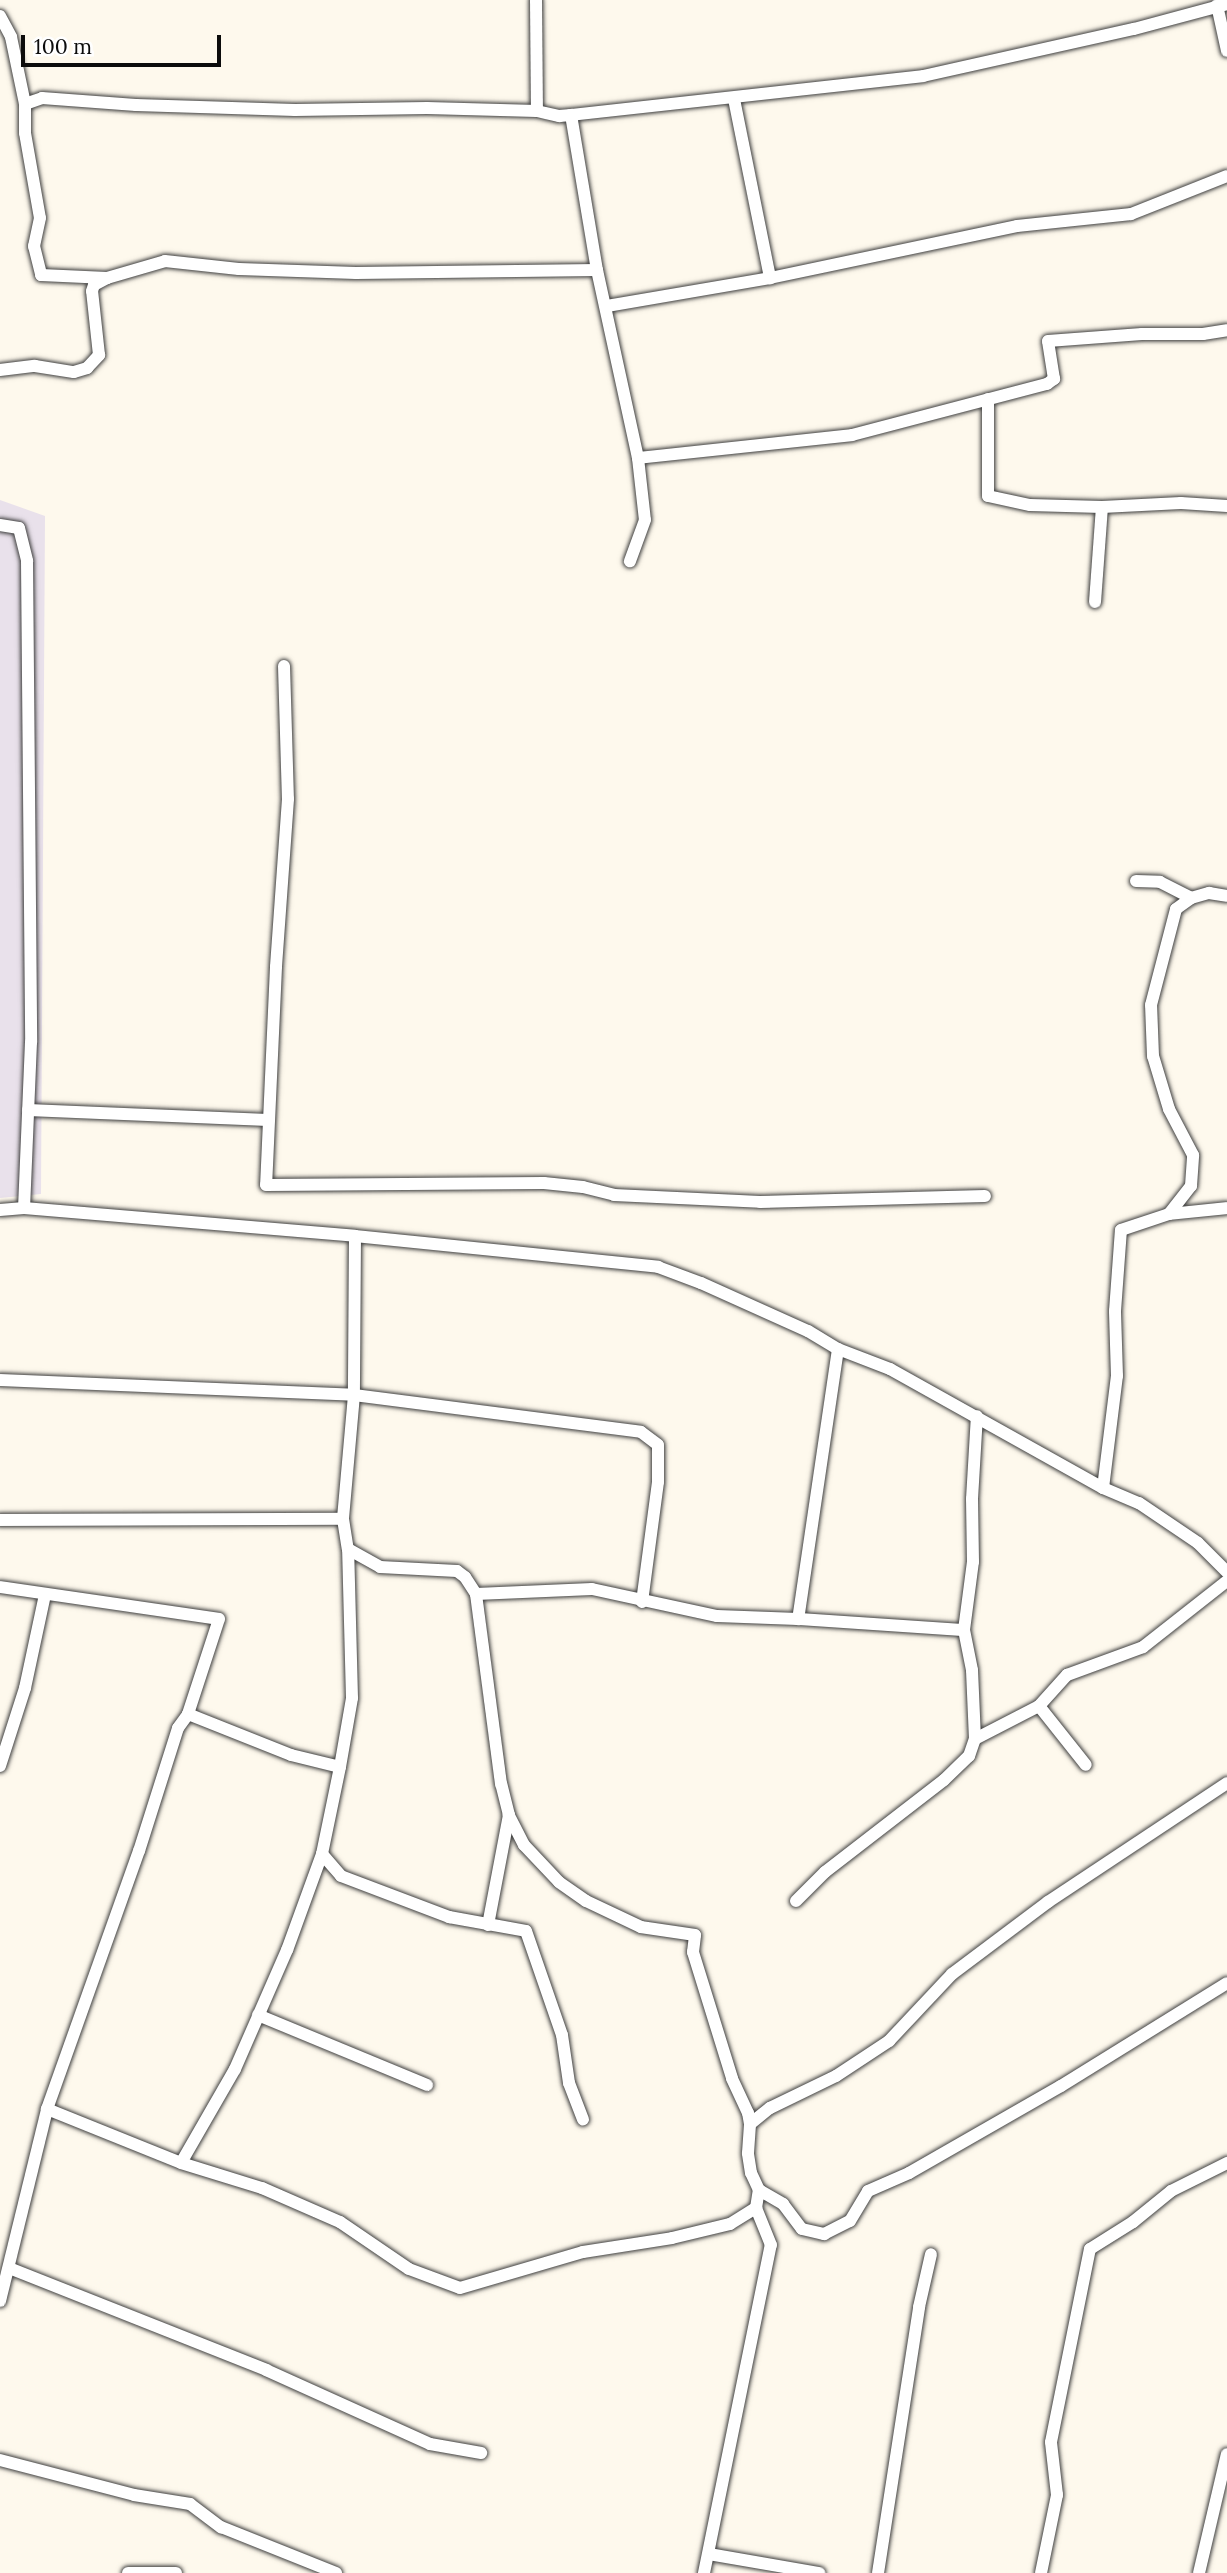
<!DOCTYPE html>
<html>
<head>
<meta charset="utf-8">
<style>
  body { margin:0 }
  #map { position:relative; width:1227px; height:2573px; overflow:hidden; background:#fef9ed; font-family:Lora,serif }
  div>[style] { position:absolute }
  .industrial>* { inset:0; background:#e9e1eb }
  .roads { filter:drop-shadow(0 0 2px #3f3f3f) drop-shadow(0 0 2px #3f3f3f) }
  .street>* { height:12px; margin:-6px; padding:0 6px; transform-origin:6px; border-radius:6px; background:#fff }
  span { translate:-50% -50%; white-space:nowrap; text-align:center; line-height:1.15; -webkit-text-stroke:7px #fff; paint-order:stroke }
  .scale { position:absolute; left:21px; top:35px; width:200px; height:32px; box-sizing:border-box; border:4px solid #0c0c0c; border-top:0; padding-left:9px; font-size:21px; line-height:24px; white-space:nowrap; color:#0c0c0c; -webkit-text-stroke:5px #fff; paint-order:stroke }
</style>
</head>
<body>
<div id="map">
  <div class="industrial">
    <i style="clip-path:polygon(0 500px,45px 516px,41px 1194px,0 1198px)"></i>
  </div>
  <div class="roads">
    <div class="street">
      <i style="left:536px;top:0;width:111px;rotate:89.5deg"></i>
      <i style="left:1217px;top:5px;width:47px;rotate:77.7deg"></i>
      <i style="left:0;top:16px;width:24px;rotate:62deg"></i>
      <i style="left:11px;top:37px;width:68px;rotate:78.2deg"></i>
      <i style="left:25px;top:104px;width:29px;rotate:90deg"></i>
      <i style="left:25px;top:133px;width:86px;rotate:80deg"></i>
      <i style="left:40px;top:218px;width:29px;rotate:102deg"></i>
      <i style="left:34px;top:246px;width:30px;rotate:76deg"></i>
      <i style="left:41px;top:275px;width:66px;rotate:2.6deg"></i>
      <i style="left:734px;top:99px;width:183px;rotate:78.6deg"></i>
      <i style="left:25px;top:104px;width:18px;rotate:-19deg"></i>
      <i style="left:42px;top:98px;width:94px;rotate:4.3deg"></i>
      <i style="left:136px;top:105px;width:159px;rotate:1.8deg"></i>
      <i style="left:295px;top:110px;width:132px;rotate:-0.9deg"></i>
      <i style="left:427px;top:108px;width:110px;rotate:1.6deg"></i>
      <i style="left:537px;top:111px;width:23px;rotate:13deg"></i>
      <i style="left:559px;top:116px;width:12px;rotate:-5deg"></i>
      <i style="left:571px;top:115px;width:157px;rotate:80.5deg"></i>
      <i style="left:597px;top:270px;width:192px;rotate:77.7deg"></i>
      <i style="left:638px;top:458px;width:62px;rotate:83.6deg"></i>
      <i style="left:645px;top:520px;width:44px;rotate:110.1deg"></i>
      <i style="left:571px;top:115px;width:354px;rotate:-6.3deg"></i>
      <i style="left:923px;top:76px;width:216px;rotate:-12.6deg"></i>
      <i style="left:1134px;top:29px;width:96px;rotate:-15deg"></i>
      <i style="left:607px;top:306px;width:165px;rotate:-9.7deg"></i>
      <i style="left:770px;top:278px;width:252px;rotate:-11.9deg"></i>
      <i style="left:1017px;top:226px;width:115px;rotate:-6deg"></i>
      <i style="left:1131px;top:214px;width:103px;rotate:-21.6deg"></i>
      <i style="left:0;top:370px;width:35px;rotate:-7deg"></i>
      <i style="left:35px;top:366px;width:39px;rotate:9deg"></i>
      <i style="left:74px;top:372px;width:14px;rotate:-17deg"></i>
      <i style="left:87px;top:368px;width:18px;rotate:-47deg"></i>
      <i style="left:99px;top:355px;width:64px;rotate:-96.2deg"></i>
      <i style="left:92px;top:291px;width:6px;rotate:-72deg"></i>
      <i style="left:94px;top:285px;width:15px;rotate:-28deg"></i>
      <i style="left:107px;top:278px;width:60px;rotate:-16.3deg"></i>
      <i style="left:165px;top:261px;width:74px;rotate:6.2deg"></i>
      <i style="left:239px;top:269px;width:117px;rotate:2deg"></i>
      <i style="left:356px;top:273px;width:241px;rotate:-0.7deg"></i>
      <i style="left:988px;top:399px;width:97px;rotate:90deg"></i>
      <i style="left:988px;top:496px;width:43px;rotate:12.1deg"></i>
      <i style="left:1030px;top:505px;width:72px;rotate:1.6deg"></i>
      <i style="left:1102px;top:507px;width:79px;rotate:-2.9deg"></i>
      <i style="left:1181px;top:503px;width:46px;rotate:3.7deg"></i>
      <i style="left:638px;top:458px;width:215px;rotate:-6.1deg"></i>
      <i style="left:852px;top:435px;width:202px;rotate:-14.7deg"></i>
      <i style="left:1047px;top:384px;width:9px;rotate:-36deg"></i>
      <i style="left:1054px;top:379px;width:38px;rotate:-99deg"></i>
      <i style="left:1048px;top:341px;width:94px;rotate:-4.3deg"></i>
      <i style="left:1142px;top:334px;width:61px"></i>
      <i style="left:1203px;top:334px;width:24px;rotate:-9deg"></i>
      <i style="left:0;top:525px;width:19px;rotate:9deg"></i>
      <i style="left:19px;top:528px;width:34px;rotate:76deg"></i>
      <i style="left:27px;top:561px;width:481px;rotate:89.5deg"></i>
      <i style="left:31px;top:1042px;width:166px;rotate:92.4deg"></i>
      <i style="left:1095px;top:602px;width:95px;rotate:-85.8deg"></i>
      <i style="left:284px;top:666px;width:133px;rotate:88.3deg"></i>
      <i style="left:288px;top:799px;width:168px;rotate:94.1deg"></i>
      <i style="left:276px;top:967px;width:218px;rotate:92.6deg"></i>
      <i style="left:266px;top:1185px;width:278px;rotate:-0.4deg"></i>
      <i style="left:544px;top:1183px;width:39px;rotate:6deg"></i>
      <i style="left:583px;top:1187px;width:32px;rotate:14deg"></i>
      <i style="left:614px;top:1195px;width:146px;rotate:2.7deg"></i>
      <i style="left:760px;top:1202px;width:225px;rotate:-1.5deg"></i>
      <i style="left:1136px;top:881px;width:24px;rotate:2deg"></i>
      <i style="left:1160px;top:882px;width:35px;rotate:27deg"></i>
      <i style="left:28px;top:1110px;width:240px;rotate:2.4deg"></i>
      <i style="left:0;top:1210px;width:24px;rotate:-5deg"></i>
      <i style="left:24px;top:1208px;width:332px;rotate:4.8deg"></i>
      <i style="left:355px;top:1236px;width:305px;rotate:5.8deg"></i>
      <i style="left:658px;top:1267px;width:46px;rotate:20.4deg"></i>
      <i style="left:701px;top:1283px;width:117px;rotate:24.2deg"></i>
      <i style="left:808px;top:1331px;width:35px;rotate:31deg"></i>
      <i style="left:838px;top:1349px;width:56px;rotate:21deg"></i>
      <i style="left:890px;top:1369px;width:244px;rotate:29.2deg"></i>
      <i style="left:1103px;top:1488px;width:39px;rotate:23deg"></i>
      <i style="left:1139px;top:1503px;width:71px;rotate:34.1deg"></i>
      <i style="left:1198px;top:1543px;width:41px;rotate:45deg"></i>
      <i style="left:1169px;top:1214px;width:58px;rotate:-5.9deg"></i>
      <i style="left:355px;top:1236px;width:159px;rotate:90.4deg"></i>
      <i style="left:354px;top:1395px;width:124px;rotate:95.1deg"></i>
      <i style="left:343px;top:1519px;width:30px;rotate:81deg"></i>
      <i style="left:348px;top:1549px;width:37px;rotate:29deg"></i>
      <i style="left:380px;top:1567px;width:77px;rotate:3deg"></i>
      <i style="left:457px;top:1571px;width:10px;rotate:37deg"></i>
      <i style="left:465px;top:1577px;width:20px;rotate:57deg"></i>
      <i style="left:838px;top:1349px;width:273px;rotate:98.4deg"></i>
      <i style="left:798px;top:1619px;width:166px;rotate:3.8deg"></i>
      <i style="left:0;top:1380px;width:354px;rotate:2.4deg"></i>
      <i style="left:354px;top:1395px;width:289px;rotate:7.3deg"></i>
      <i style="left:641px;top:1432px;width:21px;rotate:37deg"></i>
      <i style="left:658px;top:1445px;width:37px;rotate:90deg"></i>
      <i style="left:658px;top:1482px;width:121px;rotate:97.6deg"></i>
      <i style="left:1103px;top:1488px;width:113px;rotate:-82.9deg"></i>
      <i style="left:1117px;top:1376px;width:65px;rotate:-91.8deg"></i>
      <i style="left:1115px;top:1311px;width:81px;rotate:-85.8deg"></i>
      <i style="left:1121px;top:1230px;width:51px;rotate:-18.4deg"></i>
      <i style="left:1169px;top:1214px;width:36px;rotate:-52deg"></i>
      <i style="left:1191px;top:1186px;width:31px;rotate:-86deg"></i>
      <i style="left:1193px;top:1155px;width:52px;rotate:-117.6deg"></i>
      <i style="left:1169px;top:1109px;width:55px;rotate:-106.8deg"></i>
      <i style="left:1153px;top:1056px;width:51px;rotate:-92.2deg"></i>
      <i style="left:1151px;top:1005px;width:99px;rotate:-75.4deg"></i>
      <i style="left:1176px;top:909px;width:19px;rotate:-36deg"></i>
      <i style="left:1191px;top:898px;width:19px;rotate:-16deg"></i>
      <i style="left:1209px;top:893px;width:18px;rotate:9deg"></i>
      <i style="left:0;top:1520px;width:343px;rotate:-0.2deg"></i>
      <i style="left:0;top:1587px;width:221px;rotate:8.3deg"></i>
      <i style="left:219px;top:1619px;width:100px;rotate:108.1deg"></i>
      <i style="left:188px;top:1714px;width:111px;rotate:21.7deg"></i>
      <i style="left:291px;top:1755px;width:50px;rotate:13.8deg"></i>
      <i style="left:340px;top:1767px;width:89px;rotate:101.7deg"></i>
      <i style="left:322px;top:1854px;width:29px;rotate:49deg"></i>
      <i style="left:341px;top:1876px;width:116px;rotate:20.8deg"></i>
      <i style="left:449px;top:1917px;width:78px;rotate:10.3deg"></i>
      <i style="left:526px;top:1931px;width:110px;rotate:70.9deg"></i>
      <i style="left:562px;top:2035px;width:49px;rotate:81.7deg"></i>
      <i style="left:569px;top:2083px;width:39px;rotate:69deg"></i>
      <i style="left:1039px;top:1706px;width:75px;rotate:51.5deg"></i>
      <i style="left:975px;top:1739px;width:72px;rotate:-27.3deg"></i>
      <i style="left:1039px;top:1706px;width:42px;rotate:-47.9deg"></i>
      <i style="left:1067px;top:1675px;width:81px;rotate:-20.2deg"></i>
      <i style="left:1143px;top:1647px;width:107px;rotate:-38.2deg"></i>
      <i style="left:0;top:1766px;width:82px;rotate:-72.2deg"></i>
      <i style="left:25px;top:1688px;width:95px;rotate:-77.9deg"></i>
      <i style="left:340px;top:1767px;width:70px;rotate:-80.1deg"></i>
      <i style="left:352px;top:1698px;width:149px;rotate:-91.5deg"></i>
      <i style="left:322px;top:1854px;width:102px;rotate:110deg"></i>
      <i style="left:287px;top:1950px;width:130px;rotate:113.6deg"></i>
      <i style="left:235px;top:2069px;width:108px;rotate:119.9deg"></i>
      <i style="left:181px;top:2163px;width:85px;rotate:17.2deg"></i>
      <i style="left:262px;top:2188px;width:85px;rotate:23.6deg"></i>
      <i style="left:340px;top:2222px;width:83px;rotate:34.3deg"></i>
      <i style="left:409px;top:2269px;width:54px;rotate:20.4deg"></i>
      <i style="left:460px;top:2288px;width:128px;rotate:-16.3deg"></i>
      <i style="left:583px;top:2252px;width:90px;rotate:-8.9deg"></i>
      <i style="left:672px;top:2238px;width:60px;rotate:-13.6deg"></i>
      <i style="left:730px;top:2224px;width:31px;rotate:-32deg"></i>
      <i style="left:796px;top:1901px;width:41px;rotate:-45deg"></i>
      <i style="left:825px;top:1872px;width:150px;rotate:-37.7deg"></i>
      <i style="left:944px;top:1780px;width:35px;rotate:-44deg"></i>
      <i style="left:969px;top:1756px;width:18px;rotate:-71deg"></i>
      <i style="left:975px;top:1739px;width:69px;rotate:-92.5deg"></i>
      <i style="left:972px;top:1670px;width:41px;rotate:-101.3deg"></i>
      <i style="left:964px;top:1630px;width:69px;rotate:-82.5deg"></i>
      <i style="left:973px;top:1562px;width:63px;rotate:-90.9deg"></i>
      <i style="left:972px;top:1499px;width:83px;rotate:-86.6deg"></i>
      <i style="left:488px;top:1925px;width:112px;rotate:-79.2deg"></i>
      <i style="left:258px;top:2015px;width:183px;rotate:22.5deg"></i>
      <i style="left:47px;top:2109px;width:274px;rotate:-70.4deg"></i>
      <i style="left:139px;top:1851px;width:129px;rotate:-72.4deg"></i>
      <i style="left:178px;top:1728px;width:17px;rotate:-54deg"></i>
      <i style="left:750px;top:2124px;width:26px;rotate:-39deg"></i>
      <i style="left:770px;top:2108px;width:73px;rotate:-25.9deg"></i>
      <i style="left:836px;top:2076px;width:64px;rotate:-33.4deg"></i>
      <i style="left:889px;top:2041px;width:92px;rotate:-46.8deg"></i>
      <i style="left:952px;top:1974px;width:120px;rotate:-36.9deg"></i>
      <i style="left:1048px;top:1902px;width:215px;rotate:-33.6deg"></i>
      <i style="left:759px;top:2190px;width:28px;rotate:30deg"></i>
      <i style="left:783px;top:2204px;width:31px;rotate:53deg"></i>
      <i style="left:802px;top:2229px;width:23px;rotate:13deg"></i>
      <i style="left:824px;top:2234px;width:29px;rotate:-27deg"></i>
      <i style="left:850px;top:2221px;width:35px;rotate:-59deg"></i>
      <i style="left:868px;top:2191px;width:45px;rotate:-23.7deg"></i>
      <i style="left:909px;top:2173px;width:175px;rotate:-29.8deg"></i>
      <i style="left:1061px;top:2086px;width:195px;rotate:-31.8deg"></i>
      <i style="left:9px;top:2268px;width:277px;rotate:21.6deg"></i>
      <i style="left:266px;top:2370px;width:180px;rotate:24.3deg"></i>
      <i style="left:430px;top:2444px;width:52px;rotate:10deg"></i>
      <i style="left:0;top:2301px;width:198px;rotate:-76.2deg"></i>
      <i style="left:47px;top:2109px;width:144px;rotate:21.9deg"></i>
      <i style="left:0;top:2460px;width:138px;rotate:14.6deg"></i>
      <i style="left:134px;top:2495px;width:57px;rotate:9.1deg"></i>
      <i style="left:190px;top:2504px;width:39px;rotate:37deg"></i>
      <i style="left:221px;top:2527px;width:124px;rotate:21.8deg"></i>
      <i style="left:709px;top:2554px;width:112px;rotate:9.8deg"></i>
      <i style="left:128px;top:2573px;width:48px"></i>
      <i style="left:704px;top:2573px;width:335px;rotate:-78.5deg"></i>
      <i style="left:771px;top:2245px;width:40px;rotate:-112deg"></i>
      <i style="left:756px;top:2208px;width:18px;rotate:-81deg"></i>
      <i style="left:759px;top:2190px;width:19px;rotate:-115deg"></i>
      <i style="left:751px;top:2173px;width:20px;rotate:-99deg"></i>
      <i style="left:748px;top:2153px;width:29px;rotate:-86deg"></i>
      <i style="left:750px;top:2124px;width:11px;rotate:-100deg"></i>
      <i style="left:748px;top:2113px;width:38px;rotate:-115deg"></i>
      <i style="left:732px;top:2078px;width:132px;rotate:-107.2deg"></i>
      <i style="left:693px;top:1952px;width:17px;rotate:-83deg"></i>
      <i style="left:695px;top:1935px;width:55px;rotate:-171.6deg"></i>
      <i style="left:641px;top:1927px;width:61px;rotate:-154.7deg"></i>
      <i style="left:586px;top:1901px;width:33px;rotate:-145deg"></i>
      <i style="left:559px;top:1882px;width:51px;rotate:-133.4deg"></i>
      <i style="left:524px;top:1845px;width:34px;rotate:-117deg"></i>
      <i style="left:509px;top:1815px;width:32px;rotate:-104deg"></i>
      <i style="left:501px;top:1784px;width:192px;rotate:-97.5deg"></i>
      <i style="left:476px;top:1594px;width:116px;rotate:-2.5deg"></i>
      <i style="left:592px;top:1589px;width:128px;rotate:12.2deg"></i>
      <i style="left:717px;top:1616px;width:81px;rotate:2.1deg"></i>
      <i style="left:878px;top:2573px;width:269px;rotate:-81.2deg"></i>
      <i style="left:919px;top:2307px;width:54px;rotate:-77.2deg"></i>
      <i style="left:1041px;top:2573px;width:80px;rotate:-78.4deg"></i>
      <i style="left:1057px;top:2495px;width:53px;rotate:-96.5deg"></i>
      <i style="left:1051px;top:2442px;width:197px;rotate:-78.6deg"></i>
      <i style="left:1090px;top:2249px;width:51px;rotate:-32.1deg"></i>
      <i style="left:1133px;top:2222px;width:49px;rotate:-39.2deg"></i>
      <i style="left:1171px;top:2191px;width:63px;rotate:-26.6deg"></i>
      <i style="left:1199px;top:2573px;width:122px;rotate:-76.8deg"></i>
    </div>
  </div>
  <div class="scale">100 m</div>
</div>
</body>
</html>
